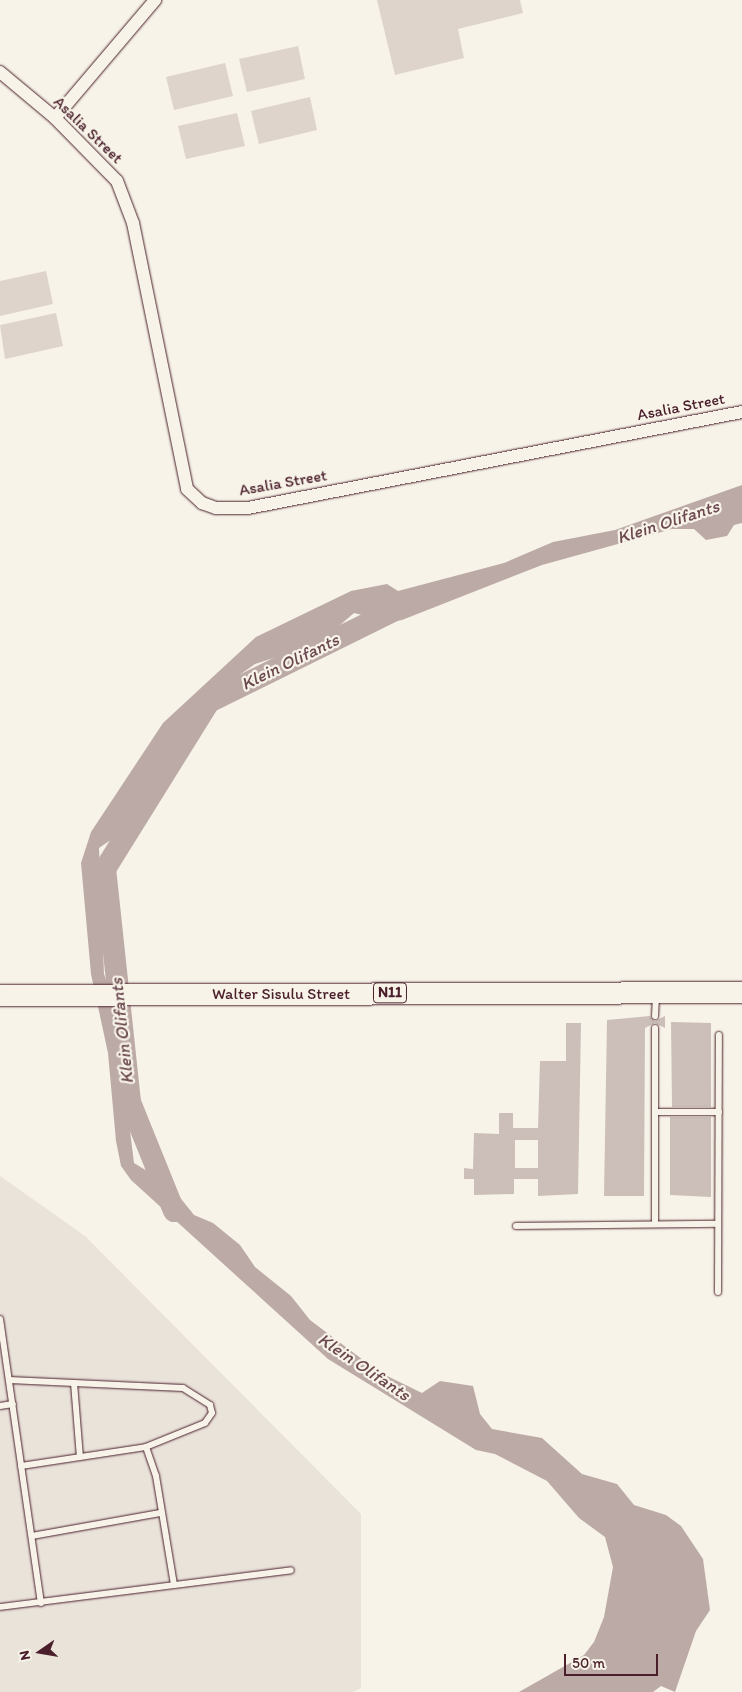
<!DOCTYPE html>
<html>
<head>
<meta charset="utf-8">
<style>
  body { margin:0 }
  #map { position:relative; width:742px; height:1692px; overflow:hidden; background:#f7f3e8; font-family:Itim,sans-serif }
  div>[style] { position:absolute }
  .built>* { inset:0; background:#eae3da }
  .green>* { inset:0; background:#ded4cc }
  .water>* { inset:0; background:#bcaaa7 }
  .river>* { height:22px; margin:-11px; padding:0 11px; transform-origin:11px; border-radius:11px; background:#bcaaa7 }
  .building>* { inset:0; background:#ccbfb9 }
  .roads { filter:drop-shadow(0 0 1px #4a1f2b) drop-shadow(0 0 1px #4a1f2b) }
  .service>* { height:6px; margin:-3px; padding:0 3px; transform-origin:3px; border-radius:3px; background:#f7f3e8 }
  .minor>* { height:12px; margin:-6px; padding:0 6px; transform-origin:6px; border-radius:6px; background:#f7f3e8 }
  .trunk>* { height:21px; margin:-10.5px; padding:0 10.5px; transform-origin:10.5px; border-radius:10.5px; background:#f7f3e8 }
  span { translate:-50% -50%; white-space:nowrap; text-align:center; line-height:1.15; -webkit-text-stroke:4.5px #f7f3e8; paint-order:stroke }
  .shield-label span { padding:1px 4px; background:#f7f3e8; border:1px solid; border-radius:4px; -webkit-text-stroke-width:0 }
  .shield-label { font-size:15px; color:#4a1f2b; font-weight:700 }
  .street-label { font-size:16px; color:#4a1f2b }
  .water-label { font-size:18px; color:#6c4950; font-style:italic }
  .north { position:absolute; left:15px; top:1627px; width:50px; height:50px; -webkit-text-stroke:4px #f7f3e8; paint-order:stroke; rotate:257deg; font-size:14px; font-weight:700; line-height:20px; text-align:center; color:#4a1f2b }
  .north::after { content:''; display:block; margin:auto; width:18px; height:22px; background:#4a1f2b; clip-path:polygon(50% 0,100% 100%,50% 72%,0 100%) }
  .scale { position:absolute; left:564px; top:1654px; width:94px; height:22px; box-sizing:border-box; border:2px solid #4a1f2b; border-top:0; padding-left:6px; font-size:15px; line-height:18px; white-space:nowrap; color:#4a1f2b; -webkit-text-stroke:4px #f7f3e8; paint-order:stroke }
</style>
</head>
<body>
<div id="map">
  <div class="built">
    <i style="clip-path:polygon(0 1176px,85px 1236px,361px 1514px,361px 1688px,353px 1692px,0 1692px)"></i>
  </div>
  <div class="green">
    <i style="clip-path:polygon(377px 0,520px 0,523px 13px,458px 29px,464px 58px,395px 75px)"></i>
    <i style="clip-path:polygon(298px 46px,305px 79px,247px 92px,239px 59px)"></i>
    <i style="clip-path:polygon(225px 63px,233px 96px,174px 110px,166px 77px)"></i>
    <i style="clip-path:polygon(310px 97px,317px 130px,259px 144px,251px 111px)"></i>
    <i style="clip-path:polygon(237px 113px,245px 146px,186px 159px,178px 126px)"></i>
    <i style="clip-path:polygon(46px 271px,53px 304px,0 316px,0 281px)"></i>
    <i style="clip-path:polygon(56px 313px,63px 346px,5px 359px,0 325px)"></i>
  </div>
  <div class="water">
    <i style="clip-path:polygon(742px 485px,742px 523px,734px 525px,727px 536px,706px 540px,694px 529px,672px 529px,542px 565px,402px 620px,390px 622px,354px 613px,319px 643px,255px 664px,238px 676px,222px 703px,184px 728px,112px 839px,99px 848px,104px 974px,114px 1001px,134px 1163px,170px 1185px,194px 1215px,213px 1223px,240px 1245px,255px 1267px,291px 1296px,310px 1320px,379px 1372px,422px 1393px,440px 1381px,473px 1386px,480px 1414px,492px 1429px,542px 1438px,582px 1474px,617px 1484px,634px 1505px,666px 1515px,681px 1526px,703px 1559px,710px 1610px,696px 1631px,675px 1692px,661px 1686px,653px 1692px,519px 1692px,584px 1655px,594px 1642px,604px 1617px,613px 1567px,605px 1537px,579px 1518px,547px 1481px,495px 1454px,476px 1450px,328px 1359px,131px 1180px,121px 1166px,116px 1141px,108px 1053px,91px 974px,81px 863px,91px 832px,163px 723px,256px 637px,351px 591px,387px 584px,398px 591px,504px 563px,553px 542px,615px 530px)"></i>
  </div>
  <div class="river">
    <i style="left:174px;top:1211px;width:118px;rotate:-112deg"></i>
    <i style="left:130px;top:1102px;width:234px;rotate:-96.1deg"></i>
    <i style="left:105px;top:869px;width:197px;rotate:-58.1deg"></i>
    <i style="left:209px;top:702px;width:219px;rotate:-26.3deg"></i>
  </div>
  <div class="building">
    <i style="clip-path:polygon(650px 1016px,655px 1021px,665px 1016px,665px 1028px,655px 1023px,645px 1028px,644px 1196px,604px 1196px,607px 1020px)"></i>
    <i style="clip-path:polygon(671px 1022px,711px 1023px,711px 1107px,672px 1107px)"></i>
    <i style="clip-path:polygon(evenodd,566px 1023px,581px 1023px,578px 1194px,538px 1196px,538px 1179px,514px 1179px,514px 1194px,474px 1195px,474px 1179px,464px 1179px,464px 1168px,473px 1169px,474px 1133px,499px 1134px,499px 1113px,513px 1113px,513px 1128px,538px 1128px,540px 1061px,566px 1061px,566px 1023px,515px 1140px,538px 1140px,538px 1168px,515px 1168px,515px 1140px)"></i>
    <i style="clip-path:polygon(670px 1117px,711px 1117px,711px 1197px,670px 1195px)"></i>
  </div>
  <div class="roads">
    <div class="service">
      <i style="left:655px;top:1016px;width:20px;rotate:-87deg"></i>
      <i style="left:655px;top:1112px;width:64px"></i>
      <i style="left:655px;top:1224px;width:196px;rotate:-90deg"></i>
      <i style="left:516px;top:1226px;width:202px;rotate:-0.6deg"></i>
      <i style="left:718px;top:1292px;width:257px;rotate:-89.8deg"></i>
      <i style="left:0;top:1319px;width:287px;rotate:81.8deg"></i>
      <i style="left:9px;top:1380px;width:174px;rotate:2.6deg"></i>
      <i style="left:183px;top:1388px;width:32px;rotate:32deg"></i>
      <i style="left:210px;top:1405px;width:8px;rotate:76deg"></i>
      <i style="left:212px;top:1413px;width:12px;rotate:125deg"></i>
      <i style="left:205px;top:1423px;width:64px;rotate:157.9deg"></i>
      <i style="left:74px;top:1383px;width:74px;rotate:85.4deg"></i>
      <i style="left:0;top:1406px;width:13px;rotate:-9deg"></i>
      <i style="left:21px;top:1466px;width:126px;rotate:-8.6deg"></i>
      <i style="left:146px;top:1447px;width:31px;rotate:71deg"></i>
      <i style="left:156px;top:1476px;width:110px;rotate:80.6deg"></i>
      <i style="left:32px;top:1536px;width:130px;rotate:-10.2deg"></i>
      <i style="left:0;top:1607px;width:293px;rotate:-7.2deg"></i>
    </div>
    <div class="minor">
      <i style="left:0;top:72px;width:72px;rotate:39.9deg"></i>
      <i style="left:55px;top:118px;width:88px;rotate:45.5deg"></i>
      <i style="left:117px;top:181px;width:45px;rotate:69.1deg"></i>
      <i style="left:133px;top:223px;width:271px;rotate:78.5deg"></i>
      <i style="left:187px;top:489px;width:21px;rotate:43deg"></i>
      <i style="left:202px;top:503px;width:15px;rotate:20deg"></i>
      <i style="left:216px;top:508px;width:32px"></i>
      <i style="left:248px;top:508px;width:503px;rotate:-11deg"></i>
      <i style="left:55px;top:118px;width:155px;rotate:-49.7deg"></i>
    </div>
    <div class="trunk">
      <i style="left:0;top:995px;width:742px;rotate:-0.23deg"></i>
    </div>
  </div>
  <div class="shield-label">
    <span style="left:390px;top:993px">N11</span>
  </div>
  <div class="street-label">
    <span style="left:88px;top:130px;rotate:44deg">Asalia Street</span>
    <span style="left:681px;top:407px;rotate:-11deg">Asalia Street</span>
    <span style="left:283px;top:483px;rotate:-10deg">Asalia Street</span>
    <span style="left:281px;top:994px">Walter Sisulu Street</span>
  </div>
  <div class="water-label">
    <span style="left:668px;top:522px;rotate:-18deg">Klein Olifants</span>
    <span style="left:290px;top:662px;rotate:-26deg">Klein Olifants</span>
    <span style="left:122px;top:1031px;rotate:-96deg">Klein Olifants</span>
    <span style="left:364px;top:1367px;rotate:34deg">Klein Olifants</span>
  </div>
  <div class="north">N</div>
  <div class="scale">50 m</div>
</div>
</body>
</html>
